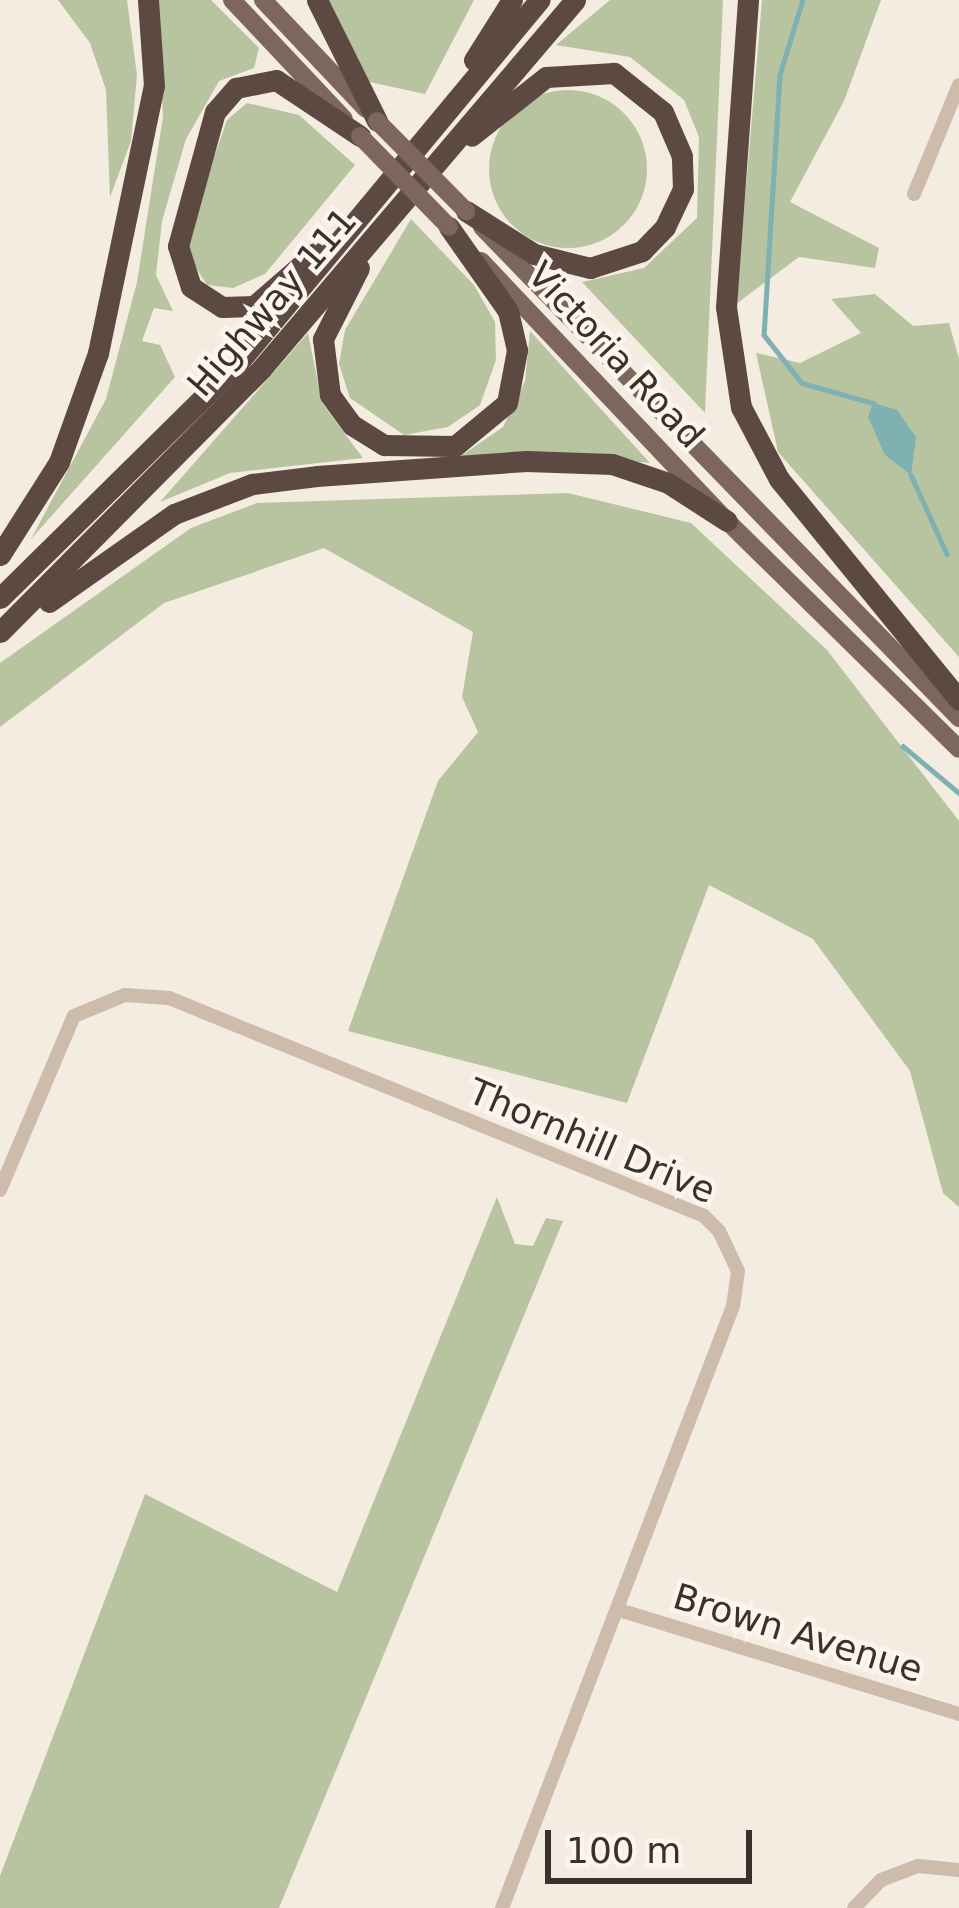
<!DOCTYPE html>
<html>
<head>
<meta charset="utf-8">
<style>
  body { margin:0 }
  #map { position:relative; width:959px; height:1908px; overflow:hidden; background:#f4ebe1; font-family:"DejaVu Sans",sans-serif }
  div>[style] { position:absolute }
  .green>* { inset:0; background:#b8c4a0 }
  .round { border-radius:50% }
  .water>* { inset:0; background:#7fb0b2 }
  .stream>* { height:4.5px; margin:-2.25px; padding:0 2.25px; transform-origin:2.25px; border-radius:2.25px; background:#7fb0b2 }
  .minor>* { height:14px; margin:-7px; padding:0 7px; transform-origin:7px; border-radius:7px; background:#cdbbac }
  .major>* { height:18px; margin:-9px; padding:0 9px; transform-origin:9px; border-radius:9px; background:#7d675c }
  .highway>* { height:21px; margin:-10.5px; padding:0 10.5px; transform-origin:10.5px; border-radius:10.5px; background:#5c4a42 }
  .major-bridge>* { height:18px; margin:-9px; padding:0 9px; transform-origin:9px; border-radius:9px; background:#7d675c }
  span { translate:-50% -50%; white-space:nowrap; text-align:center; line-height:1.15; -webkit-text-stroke:9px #fbf5ee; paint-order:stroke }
  .street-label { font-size:36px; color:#3b302b }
  .scale { position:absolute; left:545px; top:1830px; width:207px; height:54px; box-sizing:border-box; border:6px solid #3b302b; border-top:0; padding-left:15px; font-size:36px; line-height:42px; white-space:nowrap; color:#3b302b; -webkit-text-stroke:9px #fbf5ee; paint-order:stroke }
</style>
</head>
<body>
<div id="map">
  <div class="green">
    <i style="clip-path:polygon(58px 0,127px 0,137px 75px,131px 141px,110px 197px,106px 90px,90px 43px)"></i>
    <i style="clip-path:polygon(157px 0,211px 0,259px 48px,254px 68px,219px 81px,186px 139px,162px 221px,156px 275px,173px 311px,154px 308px,142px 341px,160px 345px,175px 377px,31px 539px,106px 399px,137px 282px,163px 117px)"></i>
    <i style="clip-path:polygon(326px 0,474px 0,425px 94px,365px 81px)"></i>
    <i style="clip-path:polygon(610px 0,723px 0,705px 413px,582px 282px,644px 268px,697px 218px,699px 137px,684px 100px,630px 57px,556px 45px)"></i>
    <i style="clip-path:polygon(762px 0,881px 0,844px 101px,790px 202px,879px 248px,875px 268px,799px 257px,736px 304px)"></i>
    <i class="round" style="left:489px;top:90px;width:158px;height:158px"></i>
    <i style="clip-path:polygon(247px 103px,299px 115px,355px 165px,265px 274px,233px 288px,207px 285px,189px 257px,189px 229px,227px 120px)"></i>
    <i style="clip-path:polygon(411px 219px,474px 285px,495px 322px,496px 360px,480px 405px,448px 427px,404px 435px,350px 398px,339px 364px,345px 330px)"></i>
    <i style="clip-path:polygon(875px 294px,913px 326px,949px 323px,959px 359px,959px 657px,778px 452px,756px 353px,800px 363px,861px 333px,831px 299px)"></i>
    <i style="clip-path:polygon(530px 331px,650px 463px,556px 454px,461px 456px,503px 427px,525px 381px)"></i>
    <i style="clip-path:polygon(308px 333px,322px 403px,363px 458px,230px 473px,160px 502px)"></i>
    <i style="clip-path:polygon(568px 493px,691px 523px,827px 650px,959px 821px,959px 1207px,943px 1193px,910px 1071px,813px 939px,709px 885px,627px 1103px,348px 1031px,438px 781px,478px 732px,462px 697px,473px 632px,324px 548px,164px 603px,0 727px,0 663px,191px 528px,257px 503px)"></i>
    <i style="clip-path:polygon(497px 1197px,515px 1244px,533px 1246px,546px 1218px,563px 1221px,279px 1908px,0 1908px,0 1876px,145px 1494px,337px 1592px)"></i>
  </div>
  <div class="water">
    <i style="clip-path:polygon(873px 403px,897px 410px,916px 437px,911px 475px,885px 455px,868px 417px)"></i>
  </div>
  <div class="stream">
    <i style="left:803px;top:0;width:78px;rotate:107deg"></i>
    <i style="left:780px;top:75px;width:260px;rotate:93.5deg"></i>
    <i style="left:764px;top:335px;width:61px;rotate:51.6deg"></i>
    <i style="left:802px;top:383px;width:74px;rotate:15.7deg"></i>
    <i style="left:911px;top:475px;width:87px;rotate:65.5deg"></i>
    <i style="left:903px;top:746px;width:73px;rotate:40deg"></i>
  </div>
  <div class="minor">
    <i style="left:914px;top:194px;width:118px;rotate:-67.6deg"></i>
    <i style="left:0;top:1190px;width:189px;rotate:-67deg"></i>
    <i style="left:74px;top:1016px;width:55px;rotate:-22.4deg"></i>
    <i style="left:125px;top:995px;width:44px;rotate:3.9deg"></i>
    <i style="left:169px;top:998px;width:578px;rotate:22.17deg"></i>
    <i style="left:704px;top:1216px;width:21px;rotate:45deg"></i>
    <i style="left:719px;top:1231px;width:44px;rotate:64.6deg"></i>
    <i style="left:738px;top:1271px;width:35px;rotate:98deg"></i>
    <i style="left:733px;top:1306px;width:645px;rotate:110.99deg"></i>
    <i style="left:619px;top:1610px;width:356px;rotate:17deg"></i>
    <i style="left:854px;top:1908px;width:39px;rotate:-46deg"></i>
    <i style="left:881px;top:1880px;width:40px;rotate:-21deg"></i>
    <i style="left:918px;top:1866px;width:41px;rotate:5.6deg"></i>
  </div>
  <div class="major">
    <i style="left:232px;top:0;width:163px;rotate:46.7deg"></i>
    <i style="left:263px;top:0;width:149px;rotate:46.6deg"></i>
    <i style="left:482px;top:227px;width:685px;rotate:45.83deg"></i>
    <i style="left:481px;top:261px;width:358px;rotate:46.6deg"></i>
    <i style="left:727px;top:521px;width:325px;rotate:44.5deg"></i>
  </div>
  <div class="highway">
    <i style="left:317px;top:0;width:135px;rotate:63.6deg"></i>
    <i style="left:748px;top:0;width:308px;rotate:94.1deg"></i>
    <i style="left:726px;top:307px;width:101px;rotate:81.5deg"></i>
    <i style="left:741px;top:407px;width:81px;rotate:62.2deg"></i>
    <i style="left:779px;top:479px;width:285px;rotate:50.8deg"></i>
    <i style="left:474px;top:60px;width:71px;rotate:-57.7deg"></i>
    <i style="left:466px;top:211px;width:80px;rotate:32.3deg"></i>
    <i style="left:534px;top:254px;width:58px;rotate:14deg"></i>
    <i style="left:590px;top:268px;width:55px;rotate:-18.1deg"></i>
    <i style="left:642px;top:251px;width:33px;rotate:-46deg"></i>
    <i style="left:665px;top:227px;width:42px;rotate:-64.7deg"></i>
    <i style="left:683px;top:189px;width:33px;rotate:-92deg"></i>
    <i style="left:682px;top:156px;width:48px;rotate:-113.4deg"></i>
    <i style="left:663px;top:112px;width:63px;rotate:-141.5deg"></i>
    <i style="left:614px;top:73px;width:68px;rotate:176.6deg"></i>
    <i style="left:546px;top:77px;width:95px;rotate:141.8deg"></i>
    <i style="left:315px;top:253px;width:81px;rotate:139deg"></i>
    <i style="left:254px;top:306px;width:32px;rotate:178deg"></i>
    <i style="left:222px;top:307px;width:37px;rotate:-147deg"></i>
    <i style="left:191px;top:287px;width:43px;rotate:-107.6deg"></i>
    <i style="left:178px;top:246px;width:139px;rotate:-74.6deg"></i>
    <i style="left:215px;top:112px;width:32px;rotate:-49deg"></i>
    <i style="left:236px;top:88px;width:41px;rotate:-11.3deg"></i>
    <i style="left:276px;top:80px;width:101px;rotate:33.7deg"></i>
    <i style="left:359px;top:268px;width:80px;rotate:116.9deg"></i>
    <i style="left:323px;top:339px;width:56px;rotate:82.9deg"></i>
    <i style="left:330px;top:395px;width:37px;rotate:54deg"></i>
    <i style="left:352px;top:425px;width:38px;rotate:32deg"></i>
    <i style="left:384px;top:445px;width:71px;rotate:0.8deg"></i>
    <i style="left:455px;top:446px;width:67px;rotate:-39.6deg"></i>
    <i style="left:507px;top:403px;width:54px;rotate:-79.3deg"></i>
    <i style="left:517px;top:350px;width:40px;rotate:-103deg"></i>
    <i style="left:508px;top:311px;width:103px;rotate:-125.1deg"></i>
    <i style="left:0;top:555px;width:110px;rotate:-57.6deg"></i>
    <i style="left:59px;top:462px;width:116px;rotate:-70.3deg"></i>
    <i style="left:98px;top:353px;width:273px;rotate:-78.2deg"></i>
    <i style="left:154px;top:86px;width:86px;rotate:-94deg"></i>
    <i style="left:0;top:598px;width:334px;rotate:-44.6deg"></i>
    <i style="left:238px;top:363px;width:472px;rotate:-50.3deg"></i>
    <i style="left:49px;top:602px;width:153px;rotate:-35.1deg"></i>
    <i style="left:174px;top:514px;width:84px;rotate:-21deg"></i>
    <i style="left:252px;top:484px;width:65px;rotate:-7deg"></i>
    <i style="left:317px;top:476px;width:210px;rotate:-4.1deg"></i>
    <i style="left:526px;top:461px;width:86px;rotate:2deg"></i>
    <i style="left:612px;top:464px;width:59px;rotate:18.7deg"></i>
    <i style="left:668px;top:483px;width:70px;rotate:32.8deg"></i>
    <i style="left:0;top:632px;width:372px;rotate:-45.2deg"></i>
    <i style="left:262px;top:368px;width:483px;rotate:-49.6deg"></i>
  </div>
  <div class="major-bridge">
    <i style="left:377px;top:121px;width:127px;rotate:45.3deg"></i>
    <i style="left:360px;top:136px;width:127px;rotate:45.6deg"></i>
  </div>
  <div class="street-label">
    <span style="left:272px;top:302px;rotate:-49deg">Highway 111</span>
    <span style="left:616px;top:355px;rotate:47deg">Victoria Road</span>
    <span style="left:592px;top:1141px;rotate:23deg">Thornhill Drive</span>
    <span style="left:798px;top:1633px;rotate:17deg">Brown Avenue</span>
  </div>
  <div class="scale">100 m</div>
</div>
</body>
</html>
